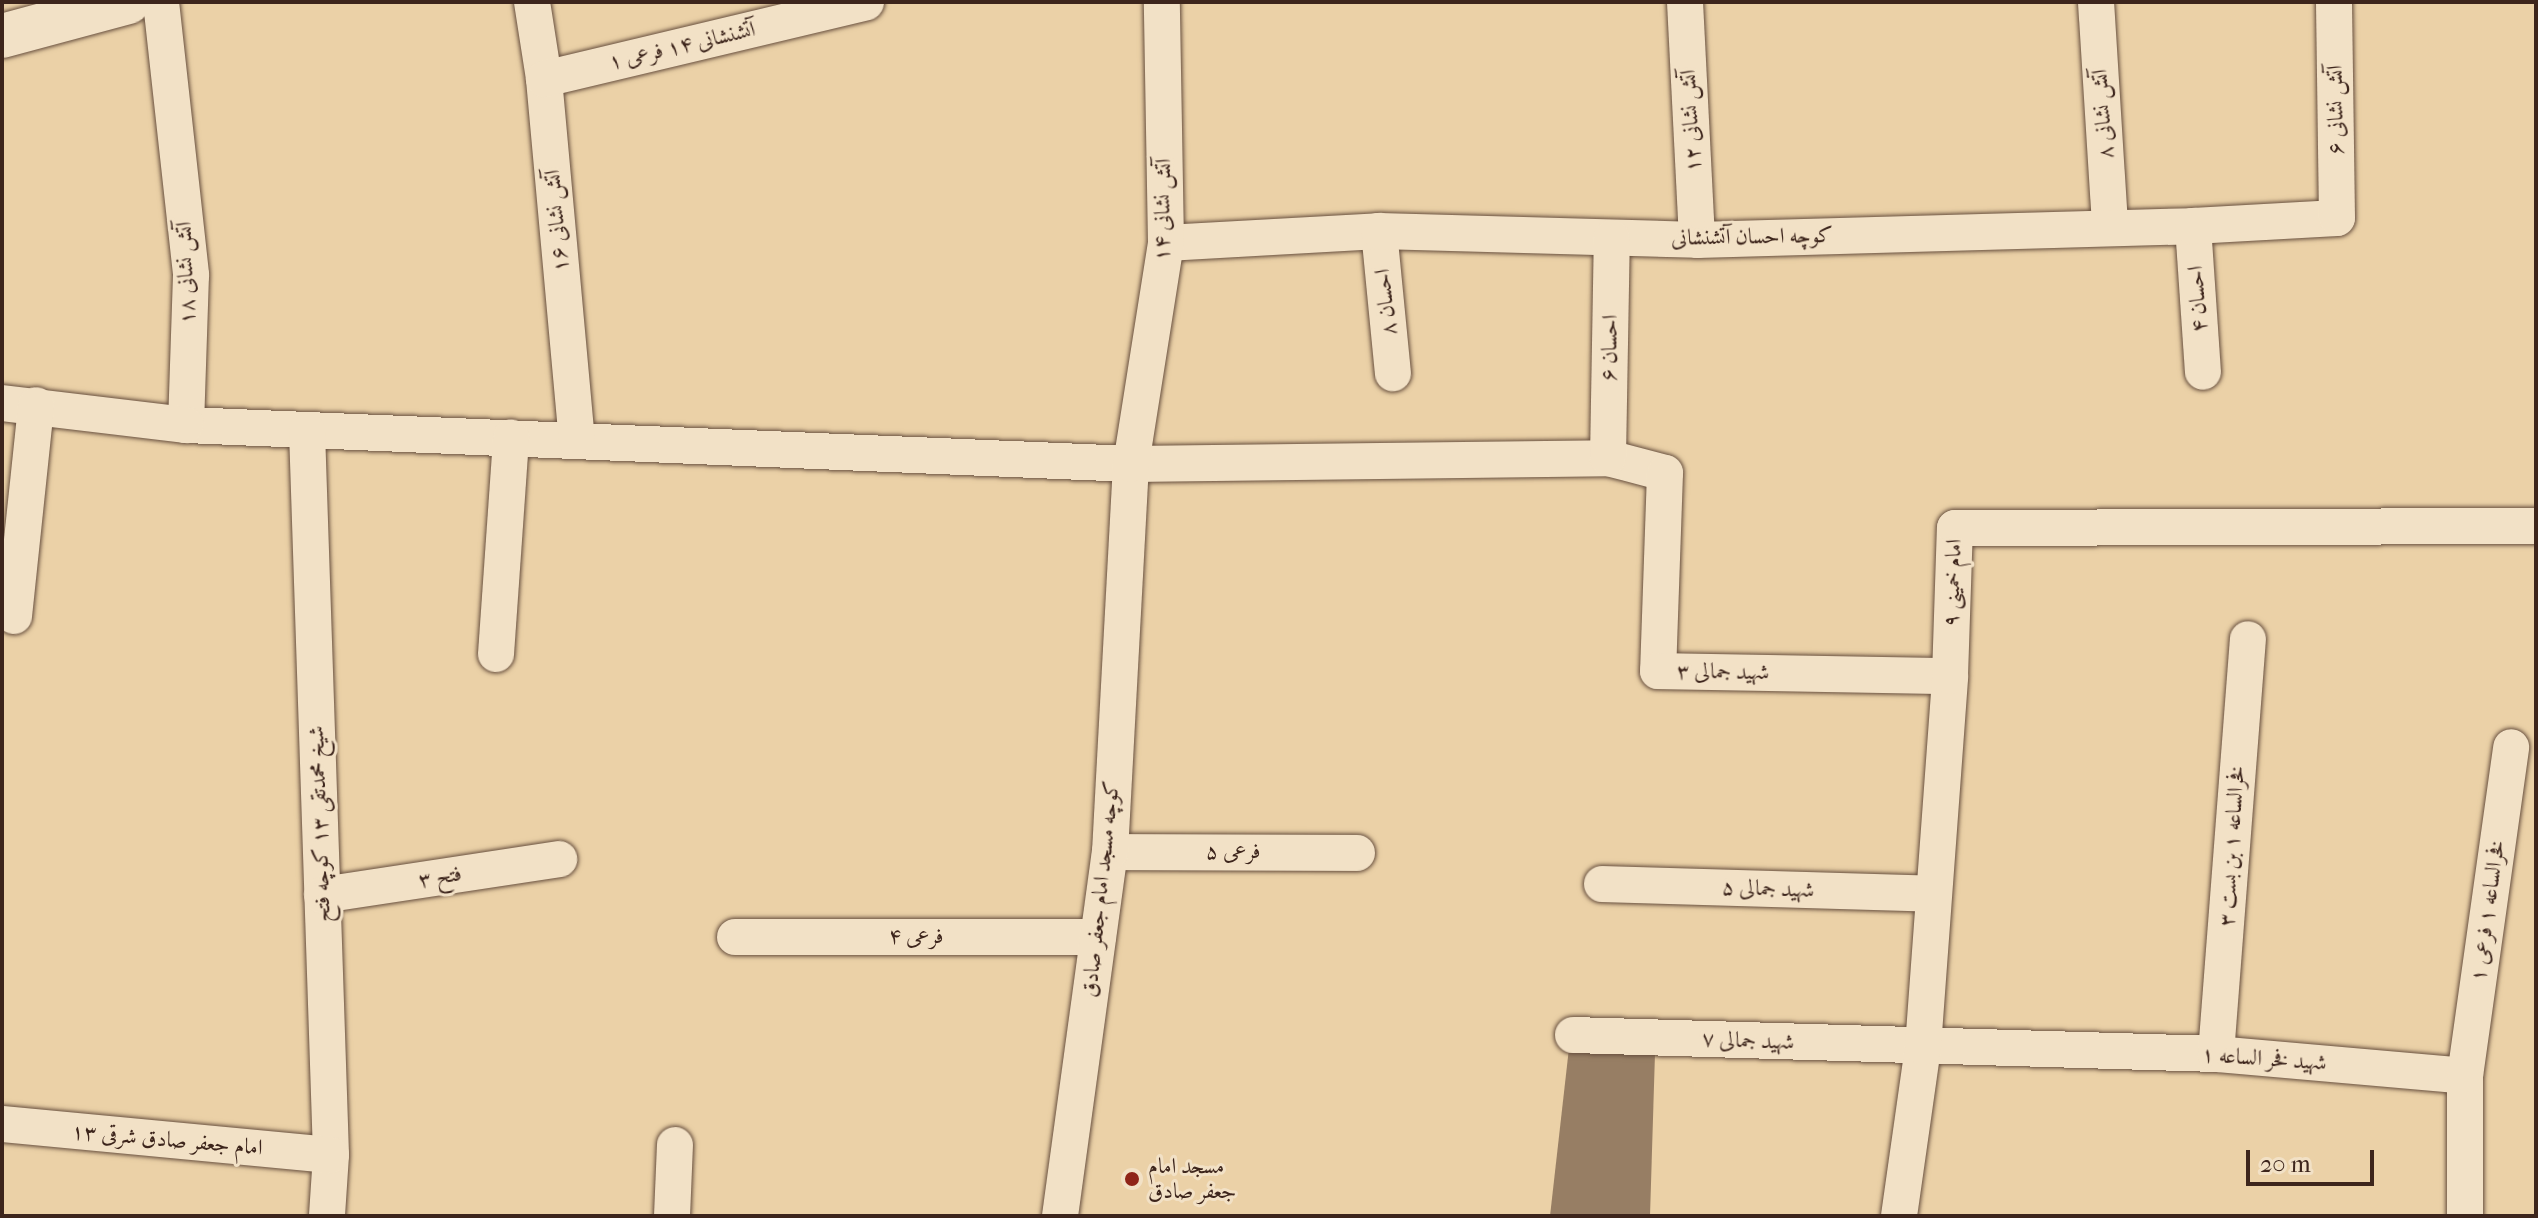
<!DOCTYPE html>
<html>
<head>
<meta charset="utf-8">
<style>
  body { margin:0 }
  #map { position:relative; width:2538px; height:1218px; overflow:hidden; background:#ebd1a7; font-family:"IM FELL French Canon",Amiri,serif }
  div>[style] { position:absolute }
  .building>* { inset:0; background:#977e64 }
  .roads { filter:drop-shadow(0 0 2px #68503f) drop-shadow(0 0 2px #68503f) }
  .minor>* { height:36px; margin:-18px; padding:0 18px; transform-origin:18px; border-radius:18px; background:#f2e1c6 }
  .tertiary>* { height:44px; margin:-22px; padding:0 22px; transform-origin:22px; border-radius:22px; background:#f2e1c6 }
  .dots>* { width:22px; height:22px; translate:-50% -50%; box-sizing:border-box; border:4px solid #f2e1c6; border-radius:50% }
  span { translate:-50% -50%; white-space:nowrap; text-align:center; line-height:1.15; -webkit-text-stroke:6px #f2e1c6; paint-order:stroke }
  .street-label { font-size:22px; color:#3d251c }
  .poi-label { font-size:22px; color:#3d251c }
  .left { translate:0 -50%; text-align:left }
  .frame { position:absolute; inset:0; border:4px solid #3d251c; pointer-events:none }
  .scale { position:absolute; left:2246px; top:1150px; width:128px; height:36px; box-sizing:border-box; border:4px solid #3d251c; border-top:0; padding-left:10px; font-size:24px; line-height:28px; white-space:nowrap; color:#3d251c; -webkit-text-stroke:6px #f2e1c6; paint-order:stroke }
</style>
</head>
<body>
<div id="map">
  <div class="building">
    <i style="clip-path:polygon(1569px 1048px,1655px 1053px,1650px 1216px,1550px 1216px)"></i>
  </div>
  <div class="roads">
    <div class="minor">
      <i style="left:161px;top:2px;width:275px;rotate:83.7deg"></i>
      <i style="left:191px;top:275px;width:150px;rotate:91.9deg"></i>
      <i style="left:186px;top:425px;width:946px;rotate:2.36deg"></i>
      <i style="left:1131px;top:464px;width:477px;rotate:-0.7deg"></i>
      <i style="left:1608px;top:458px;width:59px;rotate:14.7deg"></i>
      <i style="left:1665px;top:473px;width:198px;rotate:92deg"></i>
      <i style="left:1658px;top:671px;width:292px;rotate:1deg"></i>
      <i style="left:532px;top:2px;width:78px;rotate:81.1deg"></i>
      <i style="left:544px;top:79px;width:363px;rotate:84.8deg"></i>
      <i style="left:1685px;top:2px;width:238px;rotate:87.1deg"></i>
      <i style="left:2096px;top:2px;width:225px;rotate:86.4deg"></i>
      <i style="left:544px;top:79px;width:331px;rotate:-13.4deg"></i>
      <i style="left:2193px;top:226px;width:146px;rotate:86.1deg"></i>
      <i style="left:1379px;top:231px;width:143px;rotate:84.4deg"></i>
      <i style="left:1166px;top:243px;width:213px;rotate:-3.2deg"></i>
      <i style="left:1379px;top:231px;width:318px;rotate:1.6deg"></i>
      <i style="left:1697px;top:240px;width:496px;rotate:-1.6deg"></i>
      <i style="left:2193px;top:226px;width:144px;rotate:-3.2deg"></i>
      <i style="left:2337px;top:218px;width:216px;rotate:-90.8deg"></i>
      <i style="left:2px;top:403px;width:185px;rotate:6.8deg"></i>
      <i style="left:307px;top:431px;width:724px;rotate:88.1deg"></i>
      <i style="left:331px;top:1155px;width:61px;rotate:93.8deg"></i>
      <i style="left:1608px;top:458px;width:220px;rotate:-89deg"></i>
      <i style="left:14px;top:616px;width:212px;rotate:-84deg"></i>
      <i style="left:496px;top:654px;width:217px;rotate:-86deg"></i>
      <i style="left:1110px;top:852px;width:247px;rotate:0.2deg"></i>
      <i style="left:1602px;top:884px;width:331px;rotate:1.7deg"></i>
      <i style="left:322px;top:895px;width:240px;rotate:-8.6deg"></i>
      <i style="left:735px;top:937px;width:363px"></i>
      <i style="left:1573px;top:1035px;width:643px;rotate:1.69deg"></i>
      <i style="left:2216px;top:1054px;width:250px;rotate:5deg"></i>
      <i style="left:2465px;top:1076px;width:140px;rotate:90deg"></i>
      <i style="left:2216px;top:1054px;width:416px;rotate:-85.6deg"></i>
      <i style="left:2465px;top:1076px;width:332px;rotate:-82deg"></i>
      <i style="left:2px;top:1124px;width:330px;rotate:5.4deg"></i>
      <i style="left:672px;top:1216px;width:71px;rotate:-87.6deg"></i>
      <i style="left:1060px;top:1216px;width:367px;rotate:-82.2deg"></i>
      <i style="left:1110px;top:852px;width:389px;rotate:-86.9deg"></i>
      <i style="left:1131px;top:464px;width:224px;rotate:-81deg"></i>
      <i style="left:1166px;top:243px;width:241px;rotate:-91deg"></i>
      <i style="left:1899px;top:1216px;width:171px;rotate:-81.9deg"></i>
      <i style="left:1923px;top:1047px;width:372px;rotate:-85.8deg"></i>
      <i style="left:1950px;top:676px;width:148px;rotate:-88.1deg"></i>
      <i style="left:1955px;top:528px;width:581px;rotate:-0.2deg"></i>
    </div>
    <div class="tertiary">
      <i style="left:2px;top:36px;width:131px;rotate:-15.1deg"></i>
    </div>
  </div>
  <div class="dots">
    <i style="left:1132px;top:1179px;background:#8f2418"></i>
  </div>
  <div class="street-label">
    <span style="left:682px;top:46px;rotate:-13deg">آتشنشانی ۱۴ فرعی ۱</span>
    <span style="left:2336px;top:110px;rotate:-91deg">آتش نشانی ۶</span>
    <span style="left:2103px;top:114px;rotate:-94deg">آتش نشانی ۸</span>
    <span style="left:1691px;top:121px;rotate:-93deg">آتش نشانی ۱۲</span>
    <span style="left:1163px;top:210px;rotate:-89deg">آتش نشانی ۱۴</span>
    <span style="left:557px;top:221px;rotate:-95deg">آتش نشانی ۱۶</span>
    <span style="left:1752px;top:237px;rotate:-1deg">کوچه احسان آتشنشانی</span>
    <span style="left:186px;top:273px;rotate:-92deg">آتش نشانی ۱۸</span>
    <span style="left:2198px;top:299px;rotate:-94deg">احسان ۴</span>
    <span style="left:1386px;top:302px;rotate:-96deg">احسان ۸</span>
    <span style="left:1610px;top:348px;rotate:-89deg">احسان ۶</span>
    <span style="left:1953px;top:583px;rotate:-88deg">امام خمینی ۹</span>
    <span style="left:1723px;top:672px;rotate:1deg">شهید جمالی ۳</span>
    <span style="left:320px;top:824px;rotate:-92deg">شیخ محمدتقی ۱۳ کوچه فتح</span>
    <span style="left:2232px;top:846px;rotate:-86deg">فخرالساعه ۱ بن بست ۳</span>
    <span style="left:1233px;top:852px">فرعی ۵</span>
    <span style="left:440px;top:877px;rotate:-9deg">فتح ۳</span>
    <span style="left:1101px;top:889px;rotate:-84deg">کوچه مسجد امام جعفر صادق</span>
    <span style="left:1768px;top:889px;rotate:2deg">شهید جمالی ۵</span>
    <span style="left:2488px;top:911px;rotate:-82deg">فخرالساعه ۱ فرعی ۱</span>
    <span style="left:916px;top:937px">فرعی ۴</span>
    <span style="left:1748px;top:1041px;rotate:2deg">شهید جمالی ۷</span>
    <span style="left:2264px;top:1059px;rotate:4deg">شهید فخر الساعه ۱</span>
    <span style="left:167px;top:1140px;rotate:5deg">امام جعفر صادق شرقی ۱۳</span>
  </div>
  <div class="poi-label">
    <span class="left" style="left:1148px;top:1179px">مسجد امام<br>جعفر صادق</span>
  </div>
  <div class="frame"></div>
  <div class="scale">20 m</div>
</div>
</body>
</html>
